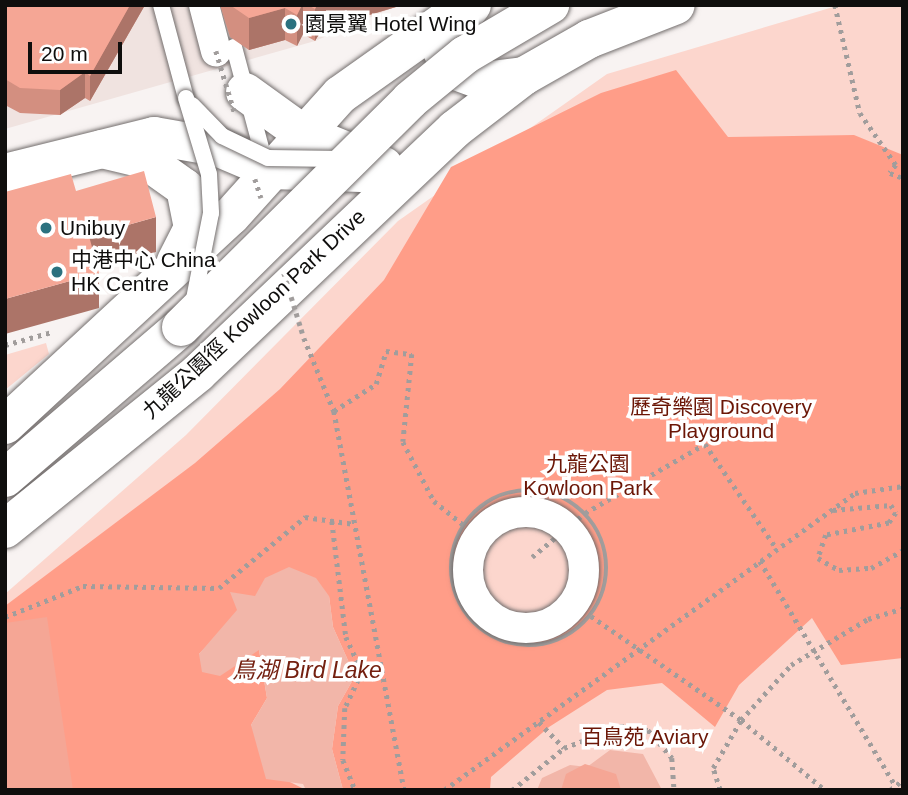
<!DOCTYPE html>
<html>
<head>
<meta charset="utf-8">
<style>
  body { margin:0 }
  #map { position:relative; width:908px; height:795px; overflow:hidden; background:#f8f3f2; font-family:Helvetica,"Noto Sans TC",sans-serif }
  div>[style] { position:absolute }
  .built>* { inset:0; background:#f0e3e0 }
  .green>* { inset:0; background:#fcd6cd }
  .forest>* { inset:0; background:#ff9d88 }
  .water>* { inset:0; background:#f2b6a9 }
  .path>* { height:4.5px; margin-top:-2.25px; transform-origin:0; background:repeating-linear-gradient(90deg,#a19d9c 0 3.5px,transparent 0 8.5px) }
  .path>.ring { margin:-2.25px; padding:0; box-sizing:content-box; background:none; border:4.5px solid #a19d9c; border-radius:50% }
  .roads { filter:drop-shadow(0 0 2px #736e6d) drop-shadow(0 0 2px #736e6d) }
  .lane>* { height:16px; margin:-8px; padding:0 8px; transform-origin:8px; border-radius:8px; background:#fff }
  .street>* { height:30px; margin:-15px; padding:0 15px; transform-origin:15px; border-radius:15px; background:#fff }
  .street>.ring { margin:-15px; padding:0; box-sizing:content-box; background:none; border:30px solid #fff; border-radius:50% }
  .secondary>* { height:38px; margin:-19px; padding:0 19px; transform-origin:19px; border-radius:19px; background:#fff }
  .primary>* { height:38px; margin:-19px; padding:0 19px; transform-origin:19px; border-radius:19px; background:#fff }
  .path-bridge>* { height:4.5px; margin-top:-2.25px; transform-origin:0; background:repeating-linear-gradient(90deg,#a19d9c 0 3.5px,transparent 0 8.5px) }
  .bridges { filter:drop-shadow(0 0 2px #736e6d) drop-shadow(0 0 2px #736e6d) }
  .lane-bridge>* { height:16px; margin:-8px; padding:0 8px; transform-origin:8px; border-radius:8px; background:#fff }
  .primary-bridge>* { height:38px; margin:-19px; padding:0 19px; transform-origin:19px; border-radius:19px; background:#fff }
  .wall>* { inset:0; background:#d38f80 }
  .shaded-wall>* { inset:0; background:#ac7468 }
  .building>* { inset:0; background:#f5a695 }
  .dots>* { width:19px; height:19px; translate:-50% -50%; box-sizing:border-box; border:4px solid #fff; border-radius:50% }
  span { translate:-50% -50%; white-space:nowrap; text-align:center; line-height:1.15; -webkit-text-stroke:7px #fff; paint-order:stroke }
  .poi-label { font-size:21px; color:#0f0e0d }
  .left { translate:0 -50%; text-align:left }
  .street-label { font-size:21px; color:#0f0e0d }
  .park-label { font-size:21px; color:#6b1606 }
  .water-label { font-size:23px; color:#742010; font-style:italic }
  .frame { position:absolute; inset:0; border:7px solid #0f0e0d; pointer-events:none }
  .scale { position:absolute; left:28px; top:42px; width:94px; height:32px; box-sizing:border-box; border:4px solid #0f0e0d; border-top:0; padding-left:9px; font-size:21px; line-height:24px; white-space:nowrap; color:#0f0e0d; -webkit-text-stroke:5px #fff; paint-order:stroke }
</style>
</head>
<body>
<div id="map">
  <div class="built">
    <i style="clip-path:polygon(5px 5px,399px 5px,315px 41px,5px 129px)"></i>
  </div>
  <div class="green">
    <i style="clip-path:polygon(840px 5px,903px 5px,903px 790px,5px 790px,5px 594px,186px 435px,398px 221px,607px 74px)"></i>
    <i style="clip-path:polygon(46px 343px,49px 354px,5px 390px,5px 355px)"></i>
  </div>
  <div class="forest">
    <i style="clip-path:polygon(evenodd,676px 70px,728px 137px,854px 135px,903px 155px,903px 658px,841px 665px,812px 618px,739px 685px,715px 727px,662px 683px,607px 690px,549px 727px,491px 777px,490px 790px,343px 790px,332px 749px,338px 706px,355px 676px,333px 627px,329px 596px,255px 596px,199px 654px,259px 650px,267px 698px,251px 725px,288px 781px,306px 790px,68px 790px,5px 653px,5px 606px,195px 463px,280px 389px,384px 280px,451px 167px,601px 93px,676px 70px,516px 512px,553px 518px,569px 530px,585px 564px,576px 602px,546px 626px,527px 630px,491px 617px,469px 585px,472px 547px,483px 531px,516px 512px)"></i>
  </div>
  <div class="water">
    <i style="clip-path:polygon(289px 567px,316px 578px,329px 596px,333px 627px,355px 676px,338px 706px,332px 749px,343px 790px,306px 790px,303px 784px,266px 779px,251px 725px,267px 698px,259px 650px,220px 676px,202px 672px,199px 654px,237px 610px,230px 592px,255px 596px,265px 578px)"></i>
    <i style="clip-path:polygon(610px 750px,643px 754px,662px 790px,537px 790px,542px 778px,570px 765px,587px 767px)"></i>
  </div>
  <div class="path">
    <i style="left:835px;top:5px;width:111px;rotate:77deg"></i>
    <i style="left:860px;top:113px;width:63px;rotate:55.3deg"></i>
    <i style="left:896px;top:165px;width:10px;rotate:127deg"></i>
    <i style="left:890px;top:173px;width:14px;rotate:21deg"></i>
    <i style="left:304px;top:338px;width:79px;rotate:67.7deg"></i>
    <i style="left:334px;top:411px;width:385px;rotate:79.5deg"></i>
    <i style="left:5px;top:345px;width:49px;rotate:-15.5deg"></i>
    <i style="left:334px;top:411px;width:50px;rotate:-32.7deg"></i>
    <i style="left:376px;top:384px;width:34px;rotate:-73deg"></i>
    <i style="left:386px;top:351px;width:26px;rotate:7deg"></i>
    <i style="left:412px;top:354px;width:88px;rotate:95.8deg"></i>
    <i style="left:403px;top:442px;width:67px;rotate:62.3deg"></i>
    <i style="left:434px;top:501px;width:38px;rotate:39deg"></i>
    <i class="ring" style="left:451px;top:490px;width:151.5px;height:151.5px"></i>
    <i style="left:833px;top:510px;width:58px;rotate:-4.9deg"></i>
    <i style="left:891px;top:505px;width:9px;rotate:58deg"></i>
    <i style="left:896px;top:513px;width:12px;rotate:125deg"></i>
    <i style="left:889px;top:523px;width:64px;rotate:169.2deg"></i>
    <i style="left:826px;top:535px;width:24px;rotate:109deg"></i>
    <i style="left:818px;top:558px;width:24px;rotate:30deg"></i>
    <i style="left:839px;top:570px;width:32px;rotate:-4deg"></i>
    <i style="left:871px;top:568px;width:37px;rotate:-29deg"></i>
    <i style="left:332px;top:521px;width:117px;rotate:83.1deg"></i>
    <i style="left:346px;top:637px;width:38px;rotate:65deg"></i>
    <i style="left:362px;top:672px;width:40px;rotate:115deg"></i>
    <i style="left:345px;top:708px;width:52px;rotate:92.2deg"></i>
    <i style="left:343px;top:760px;width:32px;rotate:68deg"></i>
    <i style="left:532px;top:557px;width:69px;rotate:-39.7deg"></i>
    <i style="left:585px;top:513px;width:138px;rotate:-29.9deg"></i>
    <i style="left:705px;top:444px;width:127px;rotate:55.6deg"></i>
    <i style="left:760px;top:561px;width:262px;rotate:58.9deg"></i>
    <i style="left:591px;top:616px;width:183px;rotate:34.7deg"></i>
    <i style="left:741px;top:720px;width:109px;rotate:39.8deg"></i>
    <i style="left:5px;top:617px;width:84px;rotate:-21.7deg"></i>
    <i style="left:83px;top:586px;width:136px;rotate:0.8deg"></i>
    <i style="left:219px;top:588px;width:112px;rotate:-39.5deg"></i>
    <i style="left:305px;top:517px;width:50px;rotate:8deg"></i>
    <i style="left:539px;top:722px;width:36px;rotate:46deg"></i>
    <i style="left:444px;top:790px;width:507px;rotate:-35.85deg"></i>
    <i style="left:855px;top:493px;width:49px;rotate:-8.3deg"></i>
    <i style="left:512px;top:790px;width:67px;rotate:-38.9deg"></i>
    <i style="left:564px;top:748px;width:60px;rotate:-21.4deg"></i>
    <i style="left:620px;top:726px;width:28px;rotate:8deg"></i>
    <i style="left:648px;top:730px;width:37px;rotate:49deg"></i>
    <i style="left:672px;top:758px;width:32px;rotate:86deg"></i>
    <i style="left:720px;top:790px;width:23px;rotate:-108deg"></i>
    <i style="left:713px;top:768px;width:56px;rotate:-59.7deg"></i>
    <i style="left:741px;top:720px;width:74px;rotate:-47.7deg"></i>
    <i style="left:791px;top:665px;width:90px;rotate:-30.9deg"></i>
    <i style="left:868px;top:619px;width:37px;rotate:-17deg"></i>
    <i style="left:890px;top:790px;width:16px;rotate:-38deg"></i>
  </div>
  <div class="roads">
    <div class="lane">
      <i style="left:161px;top:5px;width:96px;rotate:75deg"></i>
      <i style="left:234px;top:47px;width:116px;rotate:75deg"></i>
    </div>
    <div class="street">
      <i style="left:204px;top:5px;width:48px;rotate:75.4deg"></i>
      <i class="ring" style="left:468px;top:512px;width:86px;height:86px"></i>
    </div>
    <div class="secondary">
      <i style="left:102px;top:149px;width:43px;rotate:13.4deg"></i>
      <i style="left:144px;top:159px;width:50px;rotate:35.3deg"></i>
      <i style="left:185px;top:188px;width:41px;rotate:78.7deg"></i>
      <i style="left:193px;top:228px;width:38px;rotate:117deg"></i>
      <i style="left:5px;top:173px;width:154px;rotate:-13.9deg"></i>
      <i style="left:154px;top:136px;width:64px;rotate:9.9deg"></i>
      <i style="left:217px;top:147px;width:59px;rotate:23.1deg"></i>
      <i style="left:271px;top:170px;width:90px;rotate:1.9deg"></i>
      <i style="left:5px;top:425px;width:308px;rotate:-42.8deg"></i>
      <i style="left:231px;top:216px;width:163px;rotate:-48deg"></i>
      <i style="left:340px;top:95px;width:156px;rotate:-35.3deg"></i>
    </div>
    <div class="primary">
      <i style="left:472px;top:5px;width:52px;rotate:128deg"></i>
      <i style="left:440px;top:46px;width:25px;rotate:67deg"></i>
      <i style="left:450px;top:69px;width:35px;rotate:20deg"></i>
      <i style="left:483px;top:81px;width:41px;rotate:-7deg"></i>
      <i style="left:245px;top:92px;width:70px;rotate:35.7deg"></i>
      <i style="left:302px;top:133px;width:88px;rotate:21.9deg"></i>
      <i style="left:5px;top:478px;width:232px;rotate:-40.6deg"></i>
      <i style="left:5px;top:529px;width:248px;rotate:-38.9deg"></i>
      <i style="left:198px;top:373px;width:354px;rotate:-43.5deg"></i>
      <i style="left:455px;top:129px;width:87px;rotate:-37.5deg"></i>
      <i style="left:524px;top:76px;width:75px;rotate:-29.6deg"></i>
      <i style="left:589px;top:39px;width:93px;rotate:-21.3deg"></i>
    </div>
  </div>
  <div class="path-bridge">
    <i style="left:216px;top:51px;width:66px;rotate:73.2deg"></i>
    <i style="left:255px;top:179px;width:20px;rotate:72deg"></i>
    <i style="left:284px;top:273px;width:68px;rotate:72.9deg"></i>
  </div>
  <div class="bridges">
    <div class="lane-bridge">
      <i style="left:186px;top:98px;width:79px;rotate:73.2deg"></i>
      <i style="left:209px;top:174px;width:39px;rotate:87deg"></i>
      <i style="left:211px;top:213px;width:88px;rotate:101.2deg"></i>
      <i style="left:192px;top:105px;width:43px;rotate:45.9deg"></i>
      <i style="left:222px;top:136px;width:51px;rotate:25.6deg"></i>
      <i style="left:268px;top:158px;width:71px;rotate:0.8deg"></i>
    </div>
    <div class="primary-bridge">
      <i style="left:181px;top:327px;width:322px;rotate:-44.7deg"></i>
      <i style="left:410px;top:100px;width:71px;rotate:-39.3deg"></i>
      <i style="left:465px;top:55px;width:99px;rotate:-30.5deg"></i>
    </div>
  </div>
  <div class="wall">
    <i style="clip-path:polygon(5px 5px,145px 5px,90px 101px,85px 98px,60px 115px,20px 113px,5px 105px)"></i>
    <i style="clip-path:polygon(220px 5px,396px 5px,396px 7px,322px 29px,315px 41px,303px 34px,297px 46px,285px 40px,249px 50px,230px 37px)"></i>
  </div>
  <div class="shaded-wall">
    <i style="clip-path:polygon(130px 5px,145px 5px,90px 101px,90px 76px)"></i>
    <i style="clip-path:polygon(302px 5px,303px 5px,303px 34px,297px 46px,297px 15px)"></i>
    <i style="clip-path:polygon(317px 5px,396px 5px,396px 7px,322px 29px,315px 41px,315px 9px)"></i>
    <i style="clip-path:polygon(285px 8px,285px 40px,249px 50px,249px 18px)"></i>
    <i style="clip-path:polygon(85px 72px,85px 98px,60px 115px,60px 90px)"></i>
    <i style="clip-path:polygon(156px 217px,156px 252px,89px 271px,89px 236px)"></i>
    <i style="clip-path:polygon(99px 273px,99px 308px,5px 334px,5px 299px)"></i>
  </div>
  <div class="building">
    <i style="clip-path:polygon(5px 5px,130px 5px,90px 76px,85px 72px,60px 90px,20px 88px,5px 79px)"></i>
    <i style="clip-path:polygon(230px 5px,302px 5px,297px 15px,285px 8px,249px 18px)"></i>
    <i style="clip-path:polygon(308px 5px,317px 5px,315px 9px)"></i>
    <i style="clip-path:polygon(144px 171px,156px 217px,89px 236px,99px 273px,5px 299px,5px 192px,71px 174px,76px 191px)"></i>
    <i style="clip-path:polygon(47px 617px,73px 790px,5px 790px,5px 623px)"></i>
    <i style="clip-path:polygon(585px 764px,616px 774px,621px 790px,561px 790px,566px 774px)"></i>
  </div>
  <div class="dots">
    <i style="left:291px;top:24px;background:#2b717f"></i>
    <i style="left:46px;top:228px;background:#2b717f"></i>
    <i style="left:57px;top:272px;background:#2b717f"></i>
  </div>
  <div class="poi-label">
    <span class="left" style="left:305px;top:24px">園景翼 Hotel Wing</span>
    <span class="left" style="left:60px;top:228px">Unibuy</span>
    <span class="left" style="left:71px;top:272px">中港中心 China<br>HK Centre</span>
  </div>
  <div class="street-label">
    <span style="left:254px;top:314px;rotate:-43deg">九龍公園徑 Kowloon Park Drive</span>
  </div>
  <div class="park-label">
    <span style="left:721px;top:419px">歷奇樂園 Discovery<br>Playground</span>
    <span style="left:588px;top:476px">九龍公園<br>Kowloon Park</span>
    <span style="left:645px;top:737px">百鳥苑 Aviary</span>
  </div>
  <div class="water-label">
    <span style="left:307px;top:670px">鳥湖 Bird Lake</span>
  </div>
  <div class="frame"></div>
  <div class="scale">20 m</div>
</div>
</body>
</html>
